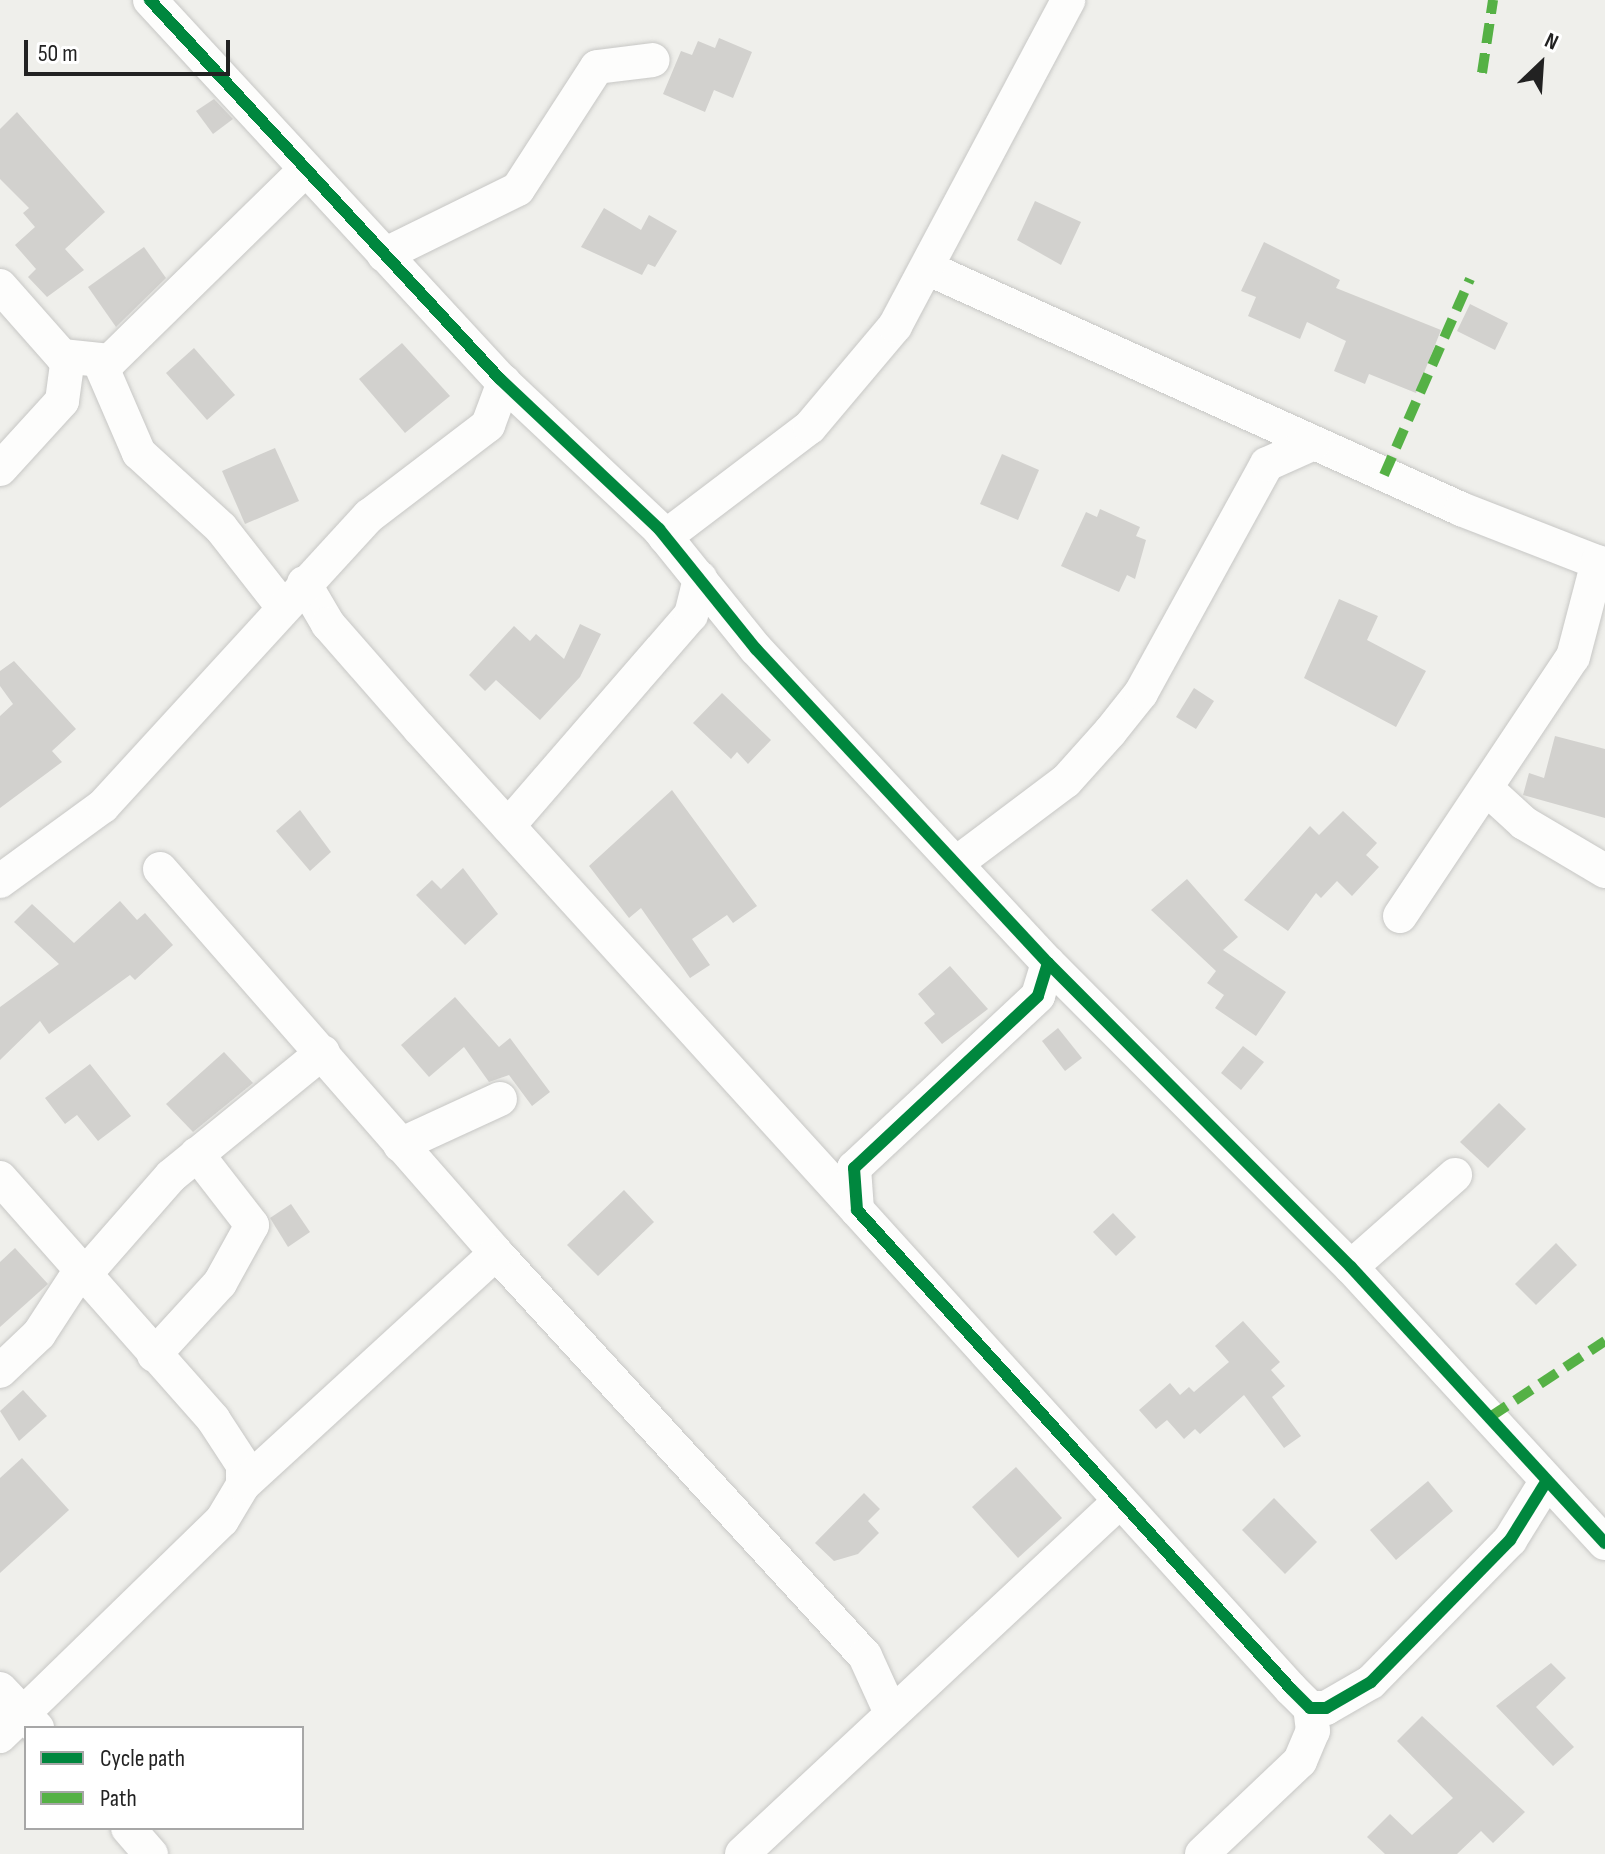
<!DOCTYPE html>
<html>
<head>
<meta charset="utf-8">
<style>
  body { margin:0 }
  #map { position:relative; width:1605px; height:1854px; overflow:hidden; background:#efefeb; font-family:"Sofia Sans Condensed",sans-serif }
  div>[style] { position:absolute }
  .building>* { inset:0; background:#d2d1ce }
  .roads { filter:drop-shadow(0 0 2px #c7c7c5) drop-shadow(0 0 2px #c7c7c5) }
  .minor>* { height:34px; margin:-17px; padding:0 17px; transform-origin:17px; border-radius:17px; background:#fdfdfc }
  .quiet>* { height:10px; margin-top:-5px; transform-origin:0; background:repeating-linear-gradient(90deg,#55b145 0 20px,transparent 0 30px) }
  .cycleway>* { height:12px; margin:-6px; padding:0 6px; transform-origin:6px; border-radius:6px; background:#00873e }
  span { translate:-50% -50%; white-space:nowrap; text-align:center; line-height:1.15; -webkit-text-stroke:6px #fff; paint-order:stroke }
  .legend { position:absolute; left:24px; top:1726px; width:280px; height:104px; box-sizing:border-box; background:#fff; border:2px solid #a7a7a7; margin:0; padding:10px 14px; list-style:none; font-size:24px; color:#222 }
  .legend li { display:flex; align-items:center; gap:16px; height:40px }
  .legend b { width:40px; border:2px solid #a7a7a7 }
  .north { position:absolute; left:1501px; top:24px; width:80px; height:80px; -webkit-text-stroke:6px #fff; paint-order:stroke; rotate:25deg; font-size:22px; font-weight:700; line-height:32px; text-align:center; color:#222 }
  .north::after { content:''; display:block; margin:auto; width:28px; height:36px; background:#222; clip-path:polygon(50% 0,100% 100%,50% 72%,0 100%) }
  .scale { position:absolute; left:24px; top:40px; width:206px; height:36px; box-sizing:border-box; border:4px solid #222; border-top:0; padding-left:10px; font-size:24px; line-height:28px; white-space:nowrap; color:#222; -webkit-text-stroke:6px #fff; paint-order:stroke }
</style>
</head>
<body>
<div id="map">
  <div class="building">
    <i style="clip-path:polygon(719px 38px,752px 52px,733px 98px,714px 90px,705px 112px,663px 94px,681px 51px,692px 55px,698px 41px,715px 48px)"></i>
    <i style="clip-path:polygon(214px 99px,233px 119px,213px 134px,196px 111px)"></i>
    <i style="clip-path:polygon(17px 112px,105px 212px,65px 249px,84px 270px,47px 297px,28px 277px,36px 269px,15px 245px,35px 227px,23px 213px,29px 208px,0 179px,0 129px)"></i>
    <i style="clip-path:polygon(1035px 201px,1081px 222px,1061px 265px,1017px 240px)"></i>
    <i style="clip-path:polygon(604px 208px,641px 230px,649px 215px,677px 231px,655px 267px,648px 264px,642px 275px,581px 247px)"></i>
    <i style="clip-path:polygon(1264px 242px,1340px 280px,1336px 288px,1441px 330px,1416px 393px,1369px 374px,1365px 384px,1334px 371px,1346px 341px,1307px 322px,1300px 339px,1248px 316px,1256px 297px,1241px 291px)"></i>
    <i style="clip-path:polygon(144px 247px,166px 278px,116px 327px,88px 287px)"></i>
    <i style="clip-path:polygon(1470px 304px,1508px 323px,1495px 350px,1457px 331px)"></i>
    <i style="clip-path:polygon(402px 343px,450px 396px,405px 433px,359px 379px)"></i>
    <i style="clip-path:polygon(194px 348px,235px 395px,207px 420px,166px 373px)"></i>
    <i style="clip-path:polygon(275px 448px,299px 501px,245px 524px,222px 471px)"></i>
    <i style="clip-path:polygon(1002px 454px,1039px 470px,1018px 520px,980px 504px)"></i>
    <i style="clip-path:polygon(1100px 509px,1140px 527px,1136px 536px,1146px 540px,1135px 579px,1127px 575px,1119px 592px,1061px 566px,1086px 512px,1097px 517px)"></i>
    <i style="clip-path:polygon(1339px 599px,1378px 616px,1367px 640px,1426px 671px,1396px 727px,1304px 678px)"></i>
    <i style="clip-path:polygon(580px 624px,601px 634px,580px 677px,540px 720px,496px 680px,485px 691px,469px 675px,514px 626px,530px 641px,536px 634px,564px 659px)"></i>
    <i style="clip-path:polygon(14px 661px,76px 729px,52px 751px,62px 762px,0 808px,0 716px,13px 704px,0 686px,0 671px)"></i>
    <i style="clip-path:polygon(1194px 688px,1214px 701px,1196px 729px,1176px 717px)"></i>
    <i style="clip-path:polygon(722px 693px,771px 740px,748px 764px,737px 752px,731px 759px,693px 723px)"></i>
    <i style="clip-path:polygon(1555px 736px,1605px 749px,1605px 818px,1523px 795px,1529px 773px,1544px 778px)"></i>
    <i style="clip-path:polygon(672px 790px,757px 906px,733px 923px,727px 915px,692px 939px,710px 965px,690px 978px,641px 908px,629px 918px,589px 866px)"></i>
    <i style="clip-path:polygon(300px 810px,331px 852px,310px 871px,276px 831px)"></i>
    <i style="clip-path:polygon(1343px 811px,1377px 843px,1366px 855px,1379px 867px,1352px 896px,1337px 881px,1321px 898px,1316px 893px,1288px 931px,1244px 900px,1310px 826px,1319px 835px)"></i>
    <i style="clip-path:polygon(463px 868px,498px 914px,465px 945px,416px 895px,432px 880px,441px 889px)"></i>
    <i style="clip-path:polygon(1187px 879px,1238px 937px,1223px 950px,1286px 992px,1256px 1036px,1215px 1008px,1224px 995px,1207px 983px,1216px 971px,1151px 910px)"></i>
    <i style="clip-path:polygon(120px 901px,137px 920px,145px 913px,173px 945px,135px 980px,130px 975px,49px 1034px,40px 1021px,0 1060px,0 1007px,59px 964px,14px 922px,32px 904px,74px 943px)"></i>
    <i style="clip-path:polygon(950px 966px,988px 1009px,942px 1044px,924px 1023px,935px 1014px,918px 994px)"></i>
    <i style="clip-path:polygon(455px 997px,499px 1047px,510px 1038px,550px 1092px,532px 1106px,509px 1075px,489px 1082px,464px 1047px,429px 1077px,401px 1045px)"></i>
    <i style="clip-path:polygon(1058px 1028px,1082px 1058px,1065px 1071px,1042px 1041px)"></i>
    <i style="clip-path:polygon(1243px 1046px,1264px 1062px,1241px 1090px,1221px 1073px)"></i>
    <i style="clip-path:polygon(224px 1052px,253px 1083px,193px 1132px,166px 1104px)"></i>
    <i style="clip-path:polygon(90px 1064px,131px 1116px,98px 1141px,77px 1115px,65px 1124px,45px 1098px)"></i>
    <i style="clip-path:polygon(1499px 1103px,1526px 1129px,1488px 1168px,1460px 1142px)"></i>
    <i style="clip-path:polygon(624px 1190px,654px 1222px,598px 1276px,567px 1245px)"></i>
    <i style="clip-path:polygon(291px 1204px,310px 1232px,288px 1247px,270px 1218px)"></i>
    <i style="clip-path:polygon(1113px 1213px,1136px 1237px,1116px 1256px,1093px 1232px)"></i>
    <i style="clip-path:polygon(1556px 1243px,1577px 1265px,1536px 1305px,1515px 1284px)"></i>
    <i style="clip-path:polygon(15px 1248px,48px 1284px,0 1327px,0 1262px)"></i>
    <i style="clip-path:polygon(1243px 1321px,1280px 1362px,1271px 1370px,1285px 1386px,1272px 1397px,1301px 1436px,1284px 1448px,1244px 1395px,1200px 1434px,1195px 1429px,1184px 1439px,1167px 1420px,1156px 1429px,1139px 1410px,1170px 1383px,1180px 1395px,1189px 1387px,1194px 1392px,1229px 1362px,1215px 1346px)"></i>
    <i style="clip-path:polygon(23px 1390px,47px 1416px,19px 1441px,0 1411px)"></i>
    <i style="clip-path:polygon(22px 1458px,69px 1510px,0 1573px,0 1478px)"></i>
    <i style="clip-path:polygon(1016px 1467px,1062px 1518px,1018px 1558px,972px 1507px)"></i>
    <i style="clip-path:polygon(1428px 1481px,1453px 1511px,1396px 1560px,1370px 1530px)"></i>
    <i style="clip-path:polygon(864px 1493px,880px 1509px,868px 1521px,879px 1533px,858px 1554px,834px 1561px,815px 1543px)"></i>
    <i style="clip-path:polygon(1274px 1498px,1317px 1542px,1285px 1574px,1242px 1530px)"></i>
    <i style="clip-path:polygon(1551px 1663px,1566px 1678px,1536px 1707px,1574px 1747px,1553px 1766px,1496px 1706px)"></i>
    <i style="clip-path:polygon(1422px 1716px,1525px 1812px,1493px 1843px,1481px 1831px,1457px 1854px,1385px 1854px,1367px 1837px,1390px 1814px,1412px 1835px,1453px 1798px,1397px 1741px)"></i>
  </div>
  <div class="roads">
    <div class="minor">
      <i style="left:150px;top:0;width:516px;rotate:47.28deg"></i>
      <i style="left:500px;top:379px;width:219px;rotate:43.3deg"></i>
      <i style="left:659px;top:529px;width:154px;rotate:51.1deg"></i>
      <i style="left:756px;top:649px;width:429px;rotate:47.1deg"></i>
      <i style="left:1048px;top:963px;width:429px;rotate:45.1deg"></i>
      <i style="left:1351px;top:1267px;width:375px;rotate:47.4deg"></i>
      <i style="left:384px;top:255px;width:149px;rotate:-26.2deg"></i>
      <i style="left:518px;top:189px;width:145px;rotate:-57.1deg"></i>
      <i style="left:597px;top:67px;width:56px;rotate:-7.1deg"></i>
      <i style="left:929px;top:269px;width:584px;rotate:24.28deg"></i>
      <i style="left:1461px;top:509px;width:155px;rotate:21.3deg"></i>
      <i style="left:0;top:286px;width:94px;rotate:48.5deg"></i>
      <i style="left:62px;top:356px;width:48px;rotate:5.9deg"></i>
      <i style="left:110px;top:361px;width:272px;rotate:-44.4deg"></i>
      <i style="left:100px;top:363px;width:98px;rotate:66.6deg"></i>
      <i style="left:139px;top:453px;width:111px;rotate:42.4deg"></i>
      <i style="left:221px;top:528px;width:100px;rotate:51.9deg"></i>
      <i style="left:0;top:469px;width:92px;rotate:-47.6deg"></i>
      <i style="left:62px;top:401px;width:44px;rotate:-82.2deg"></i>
      <i style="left:665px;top:537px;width:182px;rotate:-37.2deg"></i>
      <i style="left:810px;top:427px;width:132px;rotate:-49.9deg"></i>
      <i style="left:895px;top:326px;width:369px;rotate:-62deg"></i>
      <i style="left:304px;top:583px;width:48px;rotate:59.7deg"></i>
      <i style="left:328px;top:624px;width:138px;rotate:48.8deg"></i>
      <i style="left:419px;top:728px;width:651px;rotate:47.74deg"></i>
      <i style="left:1489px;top:791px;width:47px;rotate:42.4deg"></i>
      <i style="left:1524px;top:823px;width:94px;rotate:30.7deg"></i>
      <i style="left:508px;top:826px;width:279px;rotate:-49.1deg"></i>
      <i style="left:691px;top:615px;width:38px;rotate:-76deg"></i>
      <i style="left:958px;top:862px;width:135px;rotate:-36.9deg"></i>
      <i style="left:1066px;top:781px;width:66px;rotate:-48.1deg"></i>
      <i style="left:1110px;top:732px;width:50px;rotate:-51.5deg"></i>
      <i style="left:1141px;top:693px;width:261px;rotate:-61.2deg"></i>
      <i style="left:1267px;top:464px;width:51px;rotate:-24.1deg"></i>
      <i style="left:160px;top:869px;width:510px;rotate:48.81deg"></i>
      <i style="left:496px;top:1253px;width:546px;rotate:47.52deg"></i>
      <i style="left:865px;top:1656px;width:63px;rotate:65.5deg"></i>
      <i style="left:0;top:881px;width:127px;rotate:-36.1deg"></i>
      <i style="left:103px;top:806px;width:394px;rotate:-47.5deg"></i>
      <i style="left:369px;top:516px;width:150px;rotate:-37.4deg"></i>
      <i style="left:488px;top:425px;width:46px;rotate:-69.6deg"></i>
      <i style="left:1400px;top:916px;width:311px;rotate:-56.3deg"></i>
      <i style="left:1573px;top:657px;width:98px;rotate:-75.3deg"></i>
      <i style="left:1048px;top:963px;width:34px;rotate:107deg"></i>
      <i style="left:1038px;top:996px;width:252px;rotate:136.9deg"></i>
      <i style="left:854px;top:1168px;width:42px;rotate:85.9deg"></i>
      <i style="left:857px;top:1210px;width:646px;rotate:47.82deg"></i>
      <i style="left:1291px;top:1689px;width:27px;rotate:45deg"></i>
      <i style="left:1310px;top:1708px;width:16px"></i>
      <i style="left:1326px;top:1708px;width:52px;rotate:-30deg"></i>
      <i style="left:1371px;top:1682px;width:199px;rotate:-45.6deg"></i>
      <i style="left:1510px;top:1540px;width:68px;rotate:-58.2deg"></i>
      <i style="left:400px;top:1145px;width:110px;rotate:-24.7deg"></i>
      <i style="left:0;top:1178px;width:322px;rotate:48.5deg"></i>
      <i style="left:213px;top:1419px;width:55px;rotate:56.9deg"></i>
      <i style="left:243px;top:1465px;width:20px;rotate:90deg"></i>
      <i style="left:243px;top:1485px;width:41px;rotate:121deg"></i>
      <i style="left:222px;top:1520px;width:310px;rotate:135.8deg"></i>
      <i style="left:1351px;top:1267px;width:139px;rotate:-41.5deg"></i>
      <i style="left:86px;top:1273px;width:129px;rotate:-48.8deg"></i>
      <i style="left:171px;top:1176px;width:196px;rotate:-39.2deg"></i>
      <i style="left:154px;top:1355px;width:98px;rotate:-47.5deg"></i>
      <i style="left:220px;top:1283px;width:66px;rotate:-61.1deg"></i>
      <i style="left:252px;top:1225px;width:90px;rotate:-127.8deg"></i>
      <i style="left:0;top:1371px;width:54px;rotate:-43.5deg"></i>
      <i style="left:39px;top:1334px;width:79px;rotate:-56.9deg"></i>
      <i style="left:243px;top:1485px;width:343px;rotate:-42.5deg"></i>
      <i style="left:0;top:1689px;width:54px;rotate:46.5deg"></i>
      <i style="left:128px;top:1828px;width:35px;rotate:49deg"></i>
      <i style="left:742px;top:1854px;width:514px;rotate:-43.03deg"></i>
      <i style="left:1202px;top:1854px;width:135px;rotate:-43.5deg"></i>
      <i style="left:1300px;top:1761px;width:33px;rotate:-67deg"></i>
      <i style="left:1313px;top:1731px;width:23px;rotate:-97deg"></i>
    </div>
  </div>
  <div class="quiet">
    <i style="left:1482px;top:73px;width:74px;rotate:-81.4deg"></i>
    <i style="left:1384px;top:475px;width:214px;rotate:-66.3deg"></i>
    <i style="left:1490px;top:1417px;width:138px;rotate:-33.5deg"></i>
  </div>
  <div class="cycleway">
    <i style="left:150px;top:0;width:516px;rotate:47.28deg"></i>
    <i style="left:500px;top:379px;width:219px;rotate:43.3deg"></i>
    <i style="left:659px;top:529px;width:154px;rotate:51.1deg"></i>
    <i style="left:756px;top:649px;width:429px;rotate:47.1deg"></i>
    <i style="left:1048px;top:963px;width:429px;rotate:45.1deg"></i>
    <i style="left:1351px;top:1267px;width:375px;rotate:47.4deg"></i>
    <i style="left:1048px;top:963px;width:34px;rotate:107deg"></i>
    <i style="left:1038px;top:996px;width:252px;rotate:136.9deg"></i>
    <i style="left:854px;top:1168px;width:42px;rotate:85.9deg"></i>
    <i style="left:857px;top:1210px;width:646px;rotate:47.82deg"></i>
    <i style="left:1291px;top:1689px;width:27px;rotate:45deg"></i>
    <i style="left:1310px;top:1708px;width:16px"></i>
    <i style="left:1326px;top:1708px;width:52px;rotate:-30deg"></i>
    <i style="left:1371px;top:1682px;width:199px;rotate:-45.6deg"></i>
    <i style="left:1510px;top:1540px;width:68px;rotate:-58.2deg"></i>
  </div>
  <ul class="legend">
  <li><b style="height:10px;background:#00873e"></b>Cycle path</li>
  <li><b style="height:10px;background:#55b145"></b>Path</li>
  </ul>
  <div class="north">N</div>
  <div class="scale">50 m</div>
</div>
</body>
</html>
